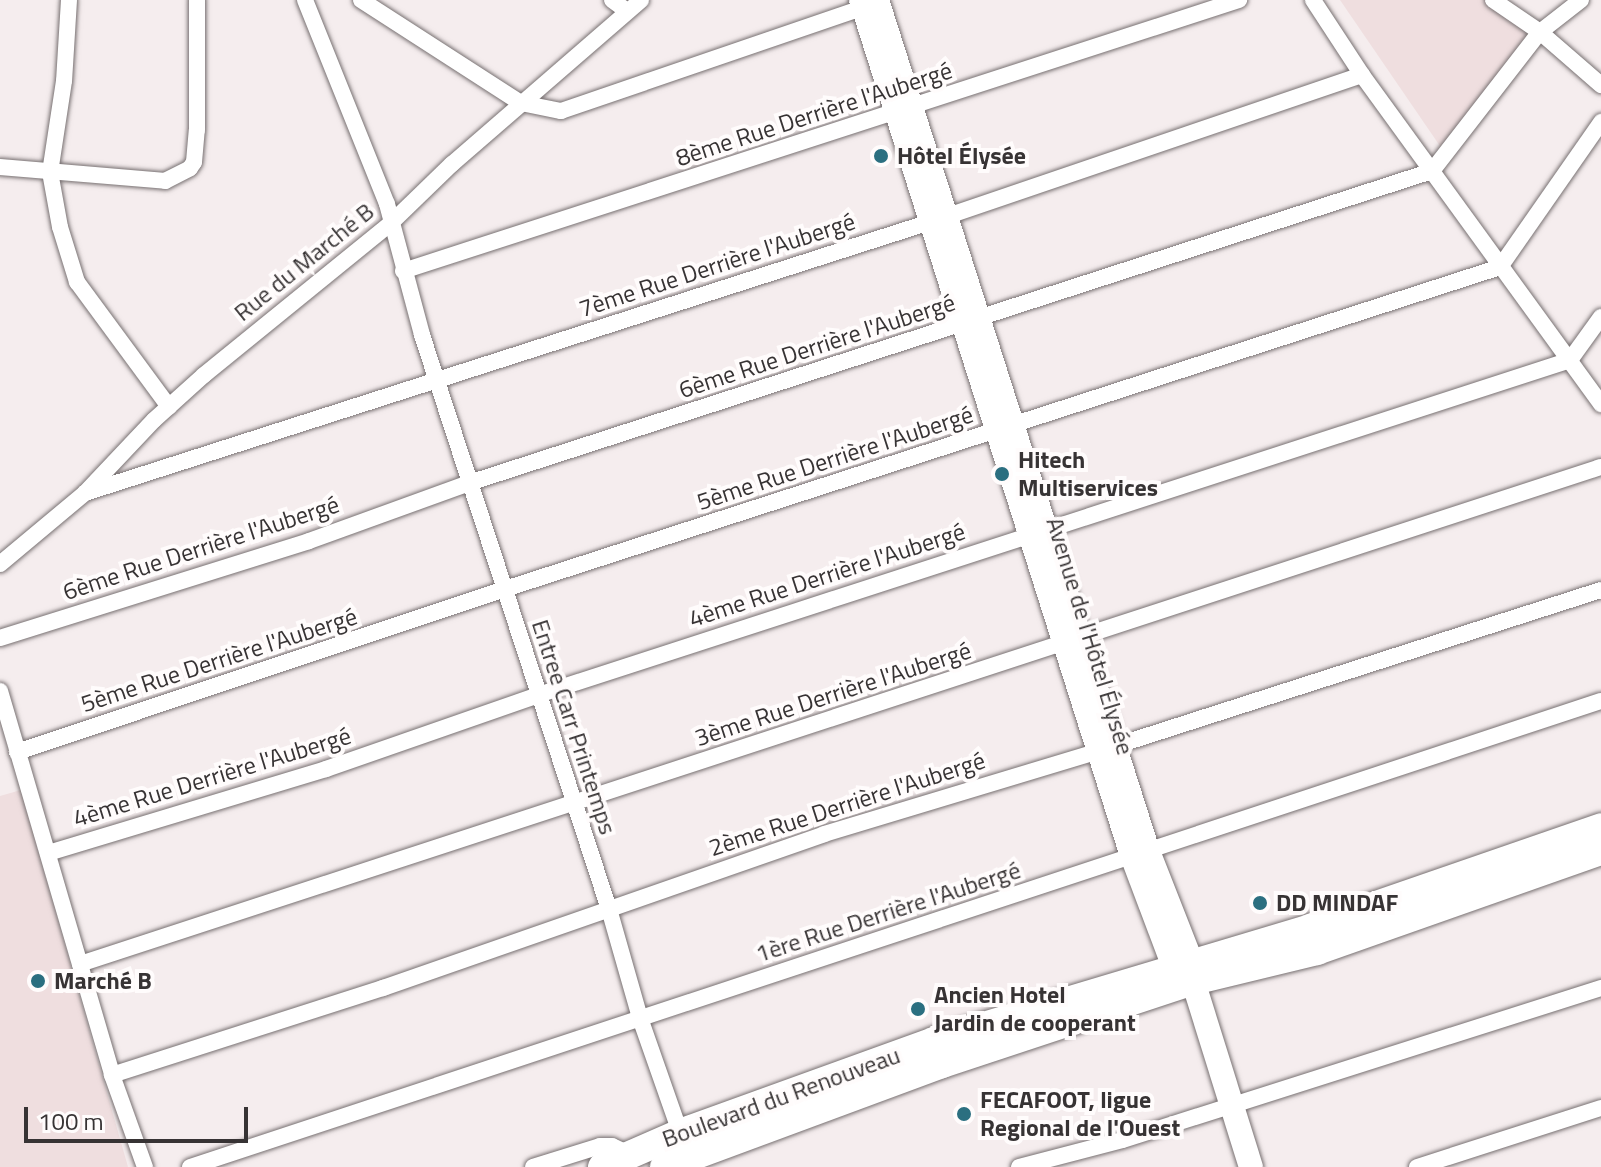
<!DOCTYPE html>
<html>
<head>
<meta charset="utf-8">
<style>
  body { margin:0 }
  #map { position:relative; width:1601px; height:1167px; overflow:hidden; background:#f5edee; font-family:"Titillium Web",sans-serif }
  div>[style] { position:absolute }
  .built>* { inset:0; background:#efdedf }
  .roads { filter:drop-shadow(0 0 2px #777071) drop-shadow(0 0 2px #777071) }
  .street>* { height:16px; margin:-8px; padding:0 8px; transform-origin:8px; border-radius:8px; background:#fff }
  .secondary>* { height:22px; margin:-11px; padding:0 11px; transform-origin:11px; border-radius:11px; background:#fff }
  .primary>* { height:24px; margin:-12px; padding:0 12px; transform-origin:12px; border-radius:12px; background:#fff }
  .highway>* { height:28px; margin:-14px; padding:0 14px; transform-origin:14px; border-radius:14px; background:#fff }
  .dots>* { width:22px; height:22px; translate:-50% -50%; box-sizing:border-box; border:4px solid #fffcfc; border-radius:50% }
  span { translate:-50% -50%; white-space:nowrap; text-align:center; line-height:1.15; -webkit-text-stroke:8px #fffcfc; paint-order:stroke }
  .street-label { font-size:24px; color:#373334 }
  .poi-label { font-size:24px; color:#373334; font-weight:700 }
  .left { translate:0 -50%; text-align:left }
  .scale { position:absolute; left:24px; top:1107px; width:224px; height:36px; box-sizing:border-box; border:4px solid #373334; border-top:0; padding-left:10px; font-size:24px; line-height:28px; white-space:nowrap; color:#373334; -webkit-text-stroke:6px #fffcfc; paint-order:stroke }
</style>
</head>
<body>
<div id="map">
  <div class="built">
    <i style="clip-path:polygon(1340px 0,1490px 0,1533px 30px,1442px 149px)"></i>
    <i style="clip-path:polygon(21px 790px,128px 1167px,0 1167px,0 796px)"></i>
  </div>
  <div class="roads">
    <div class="street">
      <i style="left:69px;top:0;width:81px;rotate:93.5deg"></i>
      <i style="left:64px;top:81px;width:92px;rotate:98.7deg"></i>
      <i style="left:50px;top:172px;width:56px;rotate:79.7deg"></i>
      <i style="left:60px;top:227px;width:58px;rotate:72.8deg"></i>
      <i style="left:77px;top:282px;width:155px;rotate:53.6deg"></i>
      <i style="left:305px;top:0;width:220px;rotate:68.1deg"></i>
      <i style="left:387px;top:204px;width:136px;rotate:75deg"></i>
      <i style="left:422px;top:335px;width:604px;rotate:71.96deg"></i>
      <i style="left:609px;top:909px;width:113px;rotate:74.1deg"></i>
      <i style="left:640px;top:1018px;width:130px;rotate:70.7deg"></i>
      <i style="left:361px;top:0;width:190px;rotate:32.8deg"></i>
      <i style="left:521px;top:103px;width:41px;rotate:11.3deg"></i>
      <i style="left:561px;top:111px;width:328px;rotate:-18.9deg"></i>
      <i style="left:612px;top:0;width:19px;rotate:36deg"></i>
      <i style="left:1313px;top:0;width:90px;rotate:56.8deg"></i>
      <i style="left:1362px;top:75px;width:407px;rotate:54deg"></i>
      <i style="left:1493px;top:0;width:57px;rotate:34.2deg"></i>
      <i style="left:1540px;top:32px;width:81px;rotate:41deg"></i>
      <i style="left:0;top:167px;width:166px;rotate:4.8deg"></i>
      <i style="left:165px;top:181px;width:28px;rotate:-27deg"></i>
      <i style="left:190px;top:168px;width:7px;rotate:-56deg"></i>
      <i style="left:194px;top:162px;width:32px;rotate:-85deg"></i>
      <i style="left:197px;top:130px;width:130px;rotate:-90deg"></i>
      <i style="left:403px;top:271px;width:879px;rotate:-17.96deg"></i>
      <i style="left:85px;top:493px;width:891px;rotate:-17.78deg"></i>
      <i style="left:933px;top:221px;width:453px;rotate:-18.8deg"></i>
      <i style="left:0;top:564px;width:111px;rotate:-39.9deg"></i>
      <i style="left:85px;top:493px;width:100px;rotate:-46.6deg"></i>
      <i style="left:154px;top:420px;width:67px;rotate:-42deg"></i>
      <i style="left:204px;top:375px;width:240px;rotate:-39.1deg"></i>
      <i style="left:390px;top:224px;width:86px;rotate:-44.1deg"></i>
      <i style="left:452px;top:164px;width:250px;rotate:-40.9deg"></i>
      <i style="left:0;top:638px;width:324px;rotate:-17.4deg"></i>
      <i style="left:309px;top:541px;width:173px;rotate:-19.9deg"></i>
      <i style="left:472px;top:482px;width:1009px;rotate:-17.95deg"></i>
      <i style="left:1432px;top:171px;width:176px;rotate:-52.2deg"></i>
      <i style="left:1540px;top:32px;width:52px;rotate:-38deg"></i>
      <i style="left:0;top:691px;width:400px;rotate:73.7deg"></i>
      <i style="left:112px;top:1075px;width:98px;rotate:70.3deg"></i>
      <i style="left:17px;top:752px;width:515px;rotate:-18.47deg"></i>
      <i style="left:505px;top:589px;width:1046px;rotate:-17.93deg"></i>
      <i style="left:1500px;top:267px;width:177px;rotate:-55.1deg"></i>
      <i style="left:48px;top:853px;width:290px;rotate:-16.8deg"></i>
      <i style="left:326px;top:769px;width:225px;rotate:-19.2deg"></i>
      <i style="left:538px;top:695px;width:1085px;rotate:-17.98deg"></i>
      <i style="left:1570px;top:360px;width:53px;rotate:-54.2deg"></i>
      <i style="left:80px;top:964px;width:1600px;rotate:-18.1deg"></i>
      <i style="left:112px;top:1075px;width:285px;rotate:-17.8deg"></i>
      <i style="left:383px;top:988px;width:467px;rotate:-19.2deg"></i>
      <i style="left:824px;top:834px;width:304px;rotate:-16.8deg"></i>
      <i style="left:1115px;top:746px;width:510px;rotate:-17.8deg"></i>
      <i style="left:190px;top:1167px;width:1486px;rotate:-18.28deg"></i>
      <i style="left:533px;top:1167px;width:70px;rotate:-17.4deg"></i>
      <i style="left:600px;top:1146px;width:12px"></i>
      <i style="left:612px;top:1146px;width:19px;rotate:25deg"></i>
      <i style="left:1019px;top:1167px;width:107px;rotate:-14.6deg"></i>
      <i style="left:1123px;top:1140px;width:502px;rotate:-17.64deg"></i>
      <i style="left:1417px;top:1167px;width:193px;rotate:-17.8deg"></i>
    </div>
    <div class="secondary">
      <i style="left:860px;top:0;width:898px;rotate:72.43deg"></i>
      <i style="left:1131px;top:856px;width:119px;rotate:69.3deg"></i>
      <i style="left:878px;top:0;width:893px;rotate:72.34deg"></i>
      <i style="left:1149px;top:851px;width:118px;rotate:68.6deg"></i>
    </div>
    <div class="primary">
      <i style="left:1192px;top:962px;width:19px;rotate:87deg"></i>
      <i style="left:1193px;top:981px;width:195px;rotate:72.7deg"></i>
    </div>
    <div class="highway">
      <i style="left:602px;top:1167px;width:85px;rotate:-23.6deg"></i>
      <i style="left:680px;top:1133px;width:270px;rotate:-19.9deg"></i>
      <i style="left:934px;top:1041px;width:393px;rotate:-16.7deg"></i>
      <i style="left:1310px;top:928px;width:308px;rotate:-19.1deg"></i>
      <i style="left:664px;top:1167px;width:296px;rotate:-20.3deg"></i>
      <i style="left:942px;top:1064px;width:264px;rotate:-18.3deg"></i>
      <i style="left:1193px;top:981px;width:128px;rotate:-13.6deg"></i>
      <i style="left:1317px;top:951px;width:301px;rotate:-19.4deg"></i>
    </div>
  </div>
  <div class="dots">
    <i style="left:881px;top:156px;background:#2b6f80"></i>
    <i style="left:1002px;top:474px;background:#2b6f80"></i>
    <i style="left:1260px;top:903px;background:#2b6f80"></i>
    <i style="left:38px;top:981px;background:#2b6f80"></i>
    <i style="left:918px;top:1009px;background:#2b6f80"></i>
    <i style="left:964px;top:1114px;background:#2b6f80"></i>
  </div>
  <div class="street-label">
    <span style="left:814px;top:114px;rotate:-18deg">8ème Rue Derrière l'Aubergé</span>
    <span style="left:304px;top:262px;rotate:-39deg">Rue du Marché B</span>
    <span style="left:717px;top:265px;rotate:-18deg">7ème Rue Derrière l'Aubergé</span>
    <span style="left:817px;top:346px;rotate:-18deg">6ème Rue Derrière l'Aubergé</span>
    <span style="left:835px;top:458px;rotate:-18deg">5ème Rue Derrière l'Aubergé</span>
    <span style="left:201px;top:548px;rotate:-18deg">6ème Rue Derrière l'Aubergé</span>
    <span style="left:827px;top:575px;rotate:-18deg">4ème Rue Derrière l'Aubergé</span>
    <span style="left:1090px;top:636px;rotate:73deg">Avenue de l'Hôtel Élysée</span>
    <span style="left:219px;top:660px;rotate:-18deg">5ème Rue Derrière l'Aubergé</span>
    <span style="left:833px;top:694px;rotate:-18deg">3ème Rue Derrière l'Aubergé</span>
    <span style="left:574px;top:727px;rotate:72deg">Entree Carr Printemps</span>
    <span style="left:212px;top:777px;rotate:-17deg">4ème Rue Derrière l'Aubergé</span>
    <span style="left:847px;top:804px;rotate:-18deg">2ème Rue Derrière l'Aubergé</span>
    <span style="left:888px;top:912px;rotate:-18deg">1ère Rue Derrière l'Aubergé</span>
    <span style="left:781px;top:1097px;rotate:-20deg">Boulevard du Renouveau</span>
  </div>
  <div class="poi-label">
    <span class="left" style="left:897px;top:156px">Hôtel Élysée</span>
    <span class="left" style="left:1018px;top:474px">Hitech<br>Multiservices</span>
    <span class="left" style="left:1276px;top:903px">DD MINDAF</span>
    <span class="left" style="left:54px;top:981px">Marché B</span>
    <span class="left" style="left:934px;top:1009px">Ancien Hotel<br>Jardin de cooperant</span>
    <span class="left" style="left:980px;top:1114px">FECAFOOT, ligue<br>Regional de l'Ouest</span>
  </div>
  <div class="scale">100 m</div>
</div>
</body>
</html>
